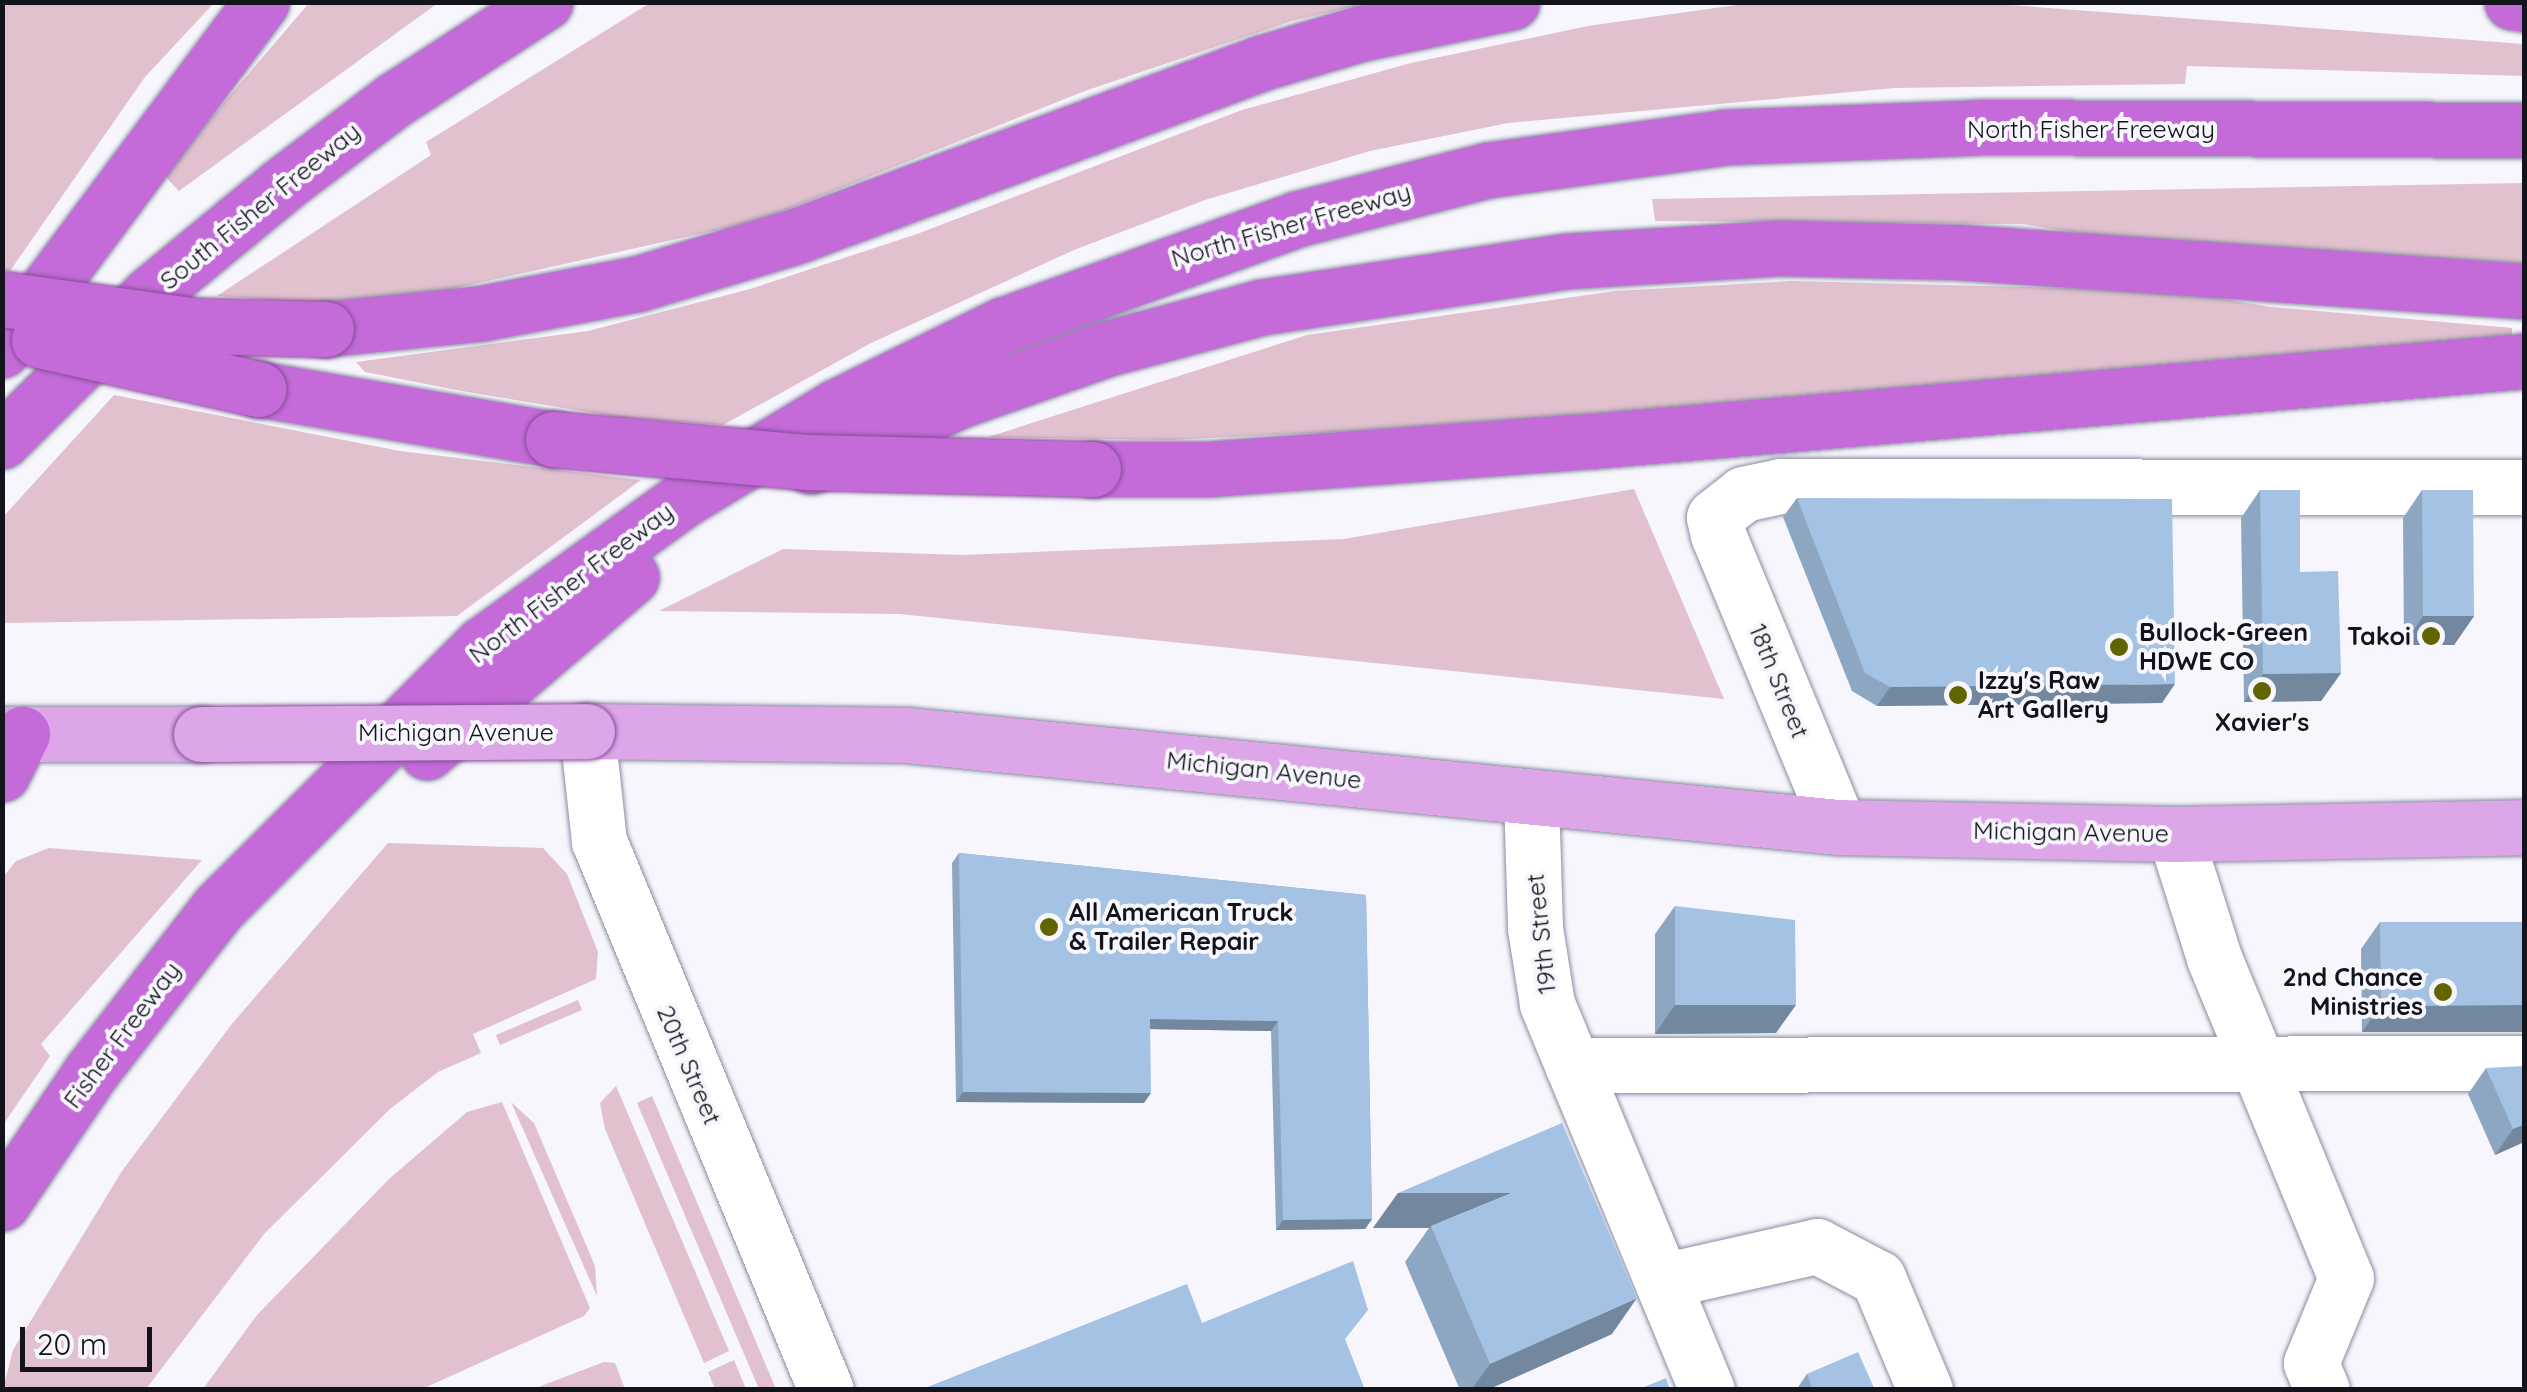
<!DOCTYPE html>
<html>
<head>
<meta charset="utf-8">
<style>
  body { margin:0 }
  #map { position:relative; width:2527px; height:1392px; overflow:hidden; background:#f6f6fc; font-family:Quicksand,sans-serif }
  div>[style] { position:absolute }
  .green>* { inset:0; background:#e1c1cd }
  .roads { filter:drop-shadow(0 0 2px #8b8ba4) drop-shadow(0 0 2px #8b8ba4) }
  .minor>* { height:55px; margin:-27.5px; padding:0 27.5px; transform-origin:27.5px; border-radius:27.5px; background:#fff }
  .major>* { height:55px; margin:-27.5px; padding:0 27.5px; transform-origin:27.5px; border-radius:27.5px; background:#dca6e8 }
  .highway>* { height:55px; margin:-27.5px; padding:0 27.5px; transform-origin:27.5px; border-radius:27.5px; background:#c46bd9 }
  .bridges { filter:drop-shadow(0 0 2px #864c97) drop-shadow(0 0 2px #864c97) }
  .major-bridge>* { height:55px; margin:-27.5px; padding:0 27.5px; transform-origin:27.5px; border-radius:27.5px; background:#dca6e8 }
  .highway-bridge>* { height:55px; margin:-27.5px; padding:0 27.5px; transform-origin:27.5px; border-radius:27.5px; background:#c46bd9 }
  .wall>* { inset:0; background:#8da7c3 }
  .shaded-wall>* { inset:0; background:#73889f }
  .building>* { inset:0; background:#a4c2e3 }
  .dots>* { width:28px; height:28px; translate:-50% -50%; box-sizing:border-box; border:5px solid #f6f6fc; border-radius:50% }
  span { translate:-50% -50%; white-space:nowrap; text-align:center; line-height:1.15; -webkit-text-stroke:8px #f6f6fc; paint-order:stroke }
  .street-label { font-size:25px; color:#13131c }
  .poi-label { font-size:25px; color:#13131c; font-weight:700 }
  .left { translate:0 -50%; text-align:left }
  .right { translate:-100% -50%; text-align:right }
  .frame { position:absolute; inset:0; border:5px solid #13131c; pointer-events:none }
  .scale { position:absolute; left:20px; top:1327px; width:132px; height:45px; box-sizing:border-box; border:5px solid #13131c; border-top:0; padding-left:12px; font-size:30px; line-height:35px; white-space:nowrap; color:#13131c; -webkit-text-stroke:8px #f6f6fc; paint-order:stroke }
</style>
</head>
<body>
<div id="map">
  <div class="green">
    <i style="clip-path:polygon(1970px 2px,2524px 44px,2524px 76px,2187px 66px,2185px 84px,1895px 88px,1508px 123px,1370px 151px,1205px 200px,1074px 250px,871px 343px,723px 425px,618px 417px,462px 391px,365px 372px,356px 362px,588px 331px,750px 289px,917px 234px,1242px 110px,1411px 63px,1588px 26px,1750px 3px)"></i>
    <i style="clip-path:polygon(2px 3px,214px 3px,145px 77px,10px 271px,2px 269px)"></i>
    <i style="clip-path:polygon(309px 3px,438px 3px,179px 191px,163px 174px)"></i>
    <i style="clip-path:polygon(650px 3px,1368px 3px,1292px 21px,1085px 91px,758px 221px,429px 294px,312px 303px,217px 296px,431px 155px,426px 142px)"></i>
    <i style="clip-path:polygon(2524px 183px,2524px 271px,2182px 250px,2023px 224px,1655px 221px,1652px 199px)"></i>
    <i style="clip-path:polygon(1791px 281px,2176px 291px,2271px 307px,2512px 328px,2512px 346px,1356px 431px,1168px 440px,988px 437px,1307px 335px,1615px 291px)"></i>
    <i style="clip-path:polygon(114px 395px,400px 451px,641px 480px,457px 616px,3px 623px,3px 517px)"></i>
    <i style="clip-path:polygon(1634px 489px,1724px 699px,900px 614px,659px 611px,783px 549px,963px 555px,1344px 539px)"></i>
    <i style="clip-path:polygon(388px 843px,543px 848px,567px 874px,598px 952px,596px 979px,473px 1034px,481px 1053px,438px 1072px,390px 1109px,264px 1234px,146px 1389px,3px 1389px,13px 1350px,122px 1171px,231px 1025px)"></i>
    <i style="clip-path:polygon(49px 848px,202px 860px,41px 1044px,50px 1056px,3px 1125px,3px 877px,16px 861px)"></i>
    <i style="clip-path:polygon(578px 1000px,582px 1010px,500px 1045px,496px 1035px)"></i>
    <i style="clip-path:polygon(616px 1086px,729px 1351px,704px 1363px,605px 1129px,600px 1103px)"></i>
    <i style="clip-path:polygon(652px 1096px,776px 1389px,759px 1389px,637px 1103px)"></i>
    <i style="clip-path:polygon(502px 1102px,590px 1308px,584px 1316px,422px 1389px,203px 1389px,257px 1315px,389px 1179px,467px 1112px)"></i>
    <i style="clip-path:polygon(511px 1102px,534px 1123px,595px 1266px,597px 1296px)"></i>
    <i style="clip-path:polygon(734px 1360px,746px 1389px,715px 1389px,708px 1372px)"></i>
    <i style="clip-path:polygon(604px 1362px,615px 1363px,625px 1389px,533px 1389px)"></i>
  </div>
  <div class="roads">
    <div class="minor">
      <i style="left:587px;top:731px;width:111px;rotate:83.8deg"></i>
      <i style="left:599px;top:841px;width:594px;rotate:67.54deg"></i>
      <i style="left:1531px;top:798px;width:130px;rotate:88.2deg"></i>
      <i style="left:1535px;top:928px;width:77px;rotate:81deg"></i>
      <i style="left:1547px;top:1004px;width:418px;rotate:67.5deg"></i>
      <i style="left:1839px;top:827px;width:316px;rotate:-112.5deg"></i>
      <i style="left:1718px;top:535px;width:18px;rotate:-103deg"></i>
      <i style="left:1714px;top:517px;width:37px;rotate:-38deg"></i>
      <i style="left:1743px;top:494px;width:38px;rotate:-12deg"></i>
      <i style="left:1780px;top:486px;width:744px;rotate:0.08deg"></i>
      <i style="left:2175px;top:834px;width:130px;rotate:72.5deg"></i>
      <i style="left:2214px;top:958px;width:346px;rotate:67.6deg"></i>
      <i style="left:2346px;top:1278px;width:92px;rotate:112.4deg"></i>
      <i style="left:2311px;top:1363px;width:29px;rotate:68deg"></i>
      <i style="left:1572px;top:1065px;width:952px;rotate:-0.12deg"></i>
      <i style="left:1662px;top:1281px;width:159px;rotate:-12.7deg"></i>
      <i style="left:1817px;top:1246px;width:69px;rotate:27.7deg"></i>
      <i style="left:1878px;top:1278px;width:121px;rotate:67.2deg"></i>
    </div>
    <div class="major">
      <i style="left:587px;top:731px;width:320px;rotate:0.7deg"></i>
      <i style="left:907px;top:735px;width:937px;rotate:5.64deg"></i>
      <i style="left:1839px;top:827px;width:336px;rotate:1.2deg"></i>
      <i style="left:2175px;top:834px;width:349px;rotate:-1.1deg"></i>
      <i style="left:2px;top:734px;width:199px"></i>
    </div>
    <div class="highway">
      <i style="left:2512px;top:2px;width:12px;rotate:9deg"></i>
      <i style="left:326px;top:329px;width:158px;rotate:-5.8deg"></i>
      <i style="left:483px;top:313px;width:157px;rotate:-10.7deg"></i>
      <i style="left:637px;top:284px;width:166px;rotate:-16.8deg"></i>
      <i style="left:796px;top:236px;width:496px;rotate:-20.4deg"></i>
      <i style="left:1261px;top:63px;width:105px;rotate:-16.5deg"></i>
      <i style="left:1362px;top:33px;width:153px;rotate:-11.7deg"></i>
      <i style="left:2px;top:350px;width:434px;rotate:-53.3deg"></i>
      <i style="left:259px;top:389px;width:298px;rotate:9.7deg"></i>
      <i style="left:2px;top:441px;width:209px;rotate:-44.8deg"></i>
      <i style="left:150px;top:294px;width:171px;rotate:-39.5deg"></i>
      <i style="left:282px;top:185px;width:141px;rotate:-37.2deg"></i>
      <i style="left:394px;top:100px;width:180px;rotate:-33deg"></i>
      <i style="left:811px;top:466px;width:166px;rotate:-23.8deg"></i>
      <i style="left:963px;top:399px;width:155px;rotate:-19.3deg"></i>
      <i style="left:1109px;top:348px;width:158px;rotate:-15deg"></i>
      <i style="left:1262px;top:307px;width:308px;rotate:-8.6deg"></i>
      <i style="left:1567px;top:261px;width:212px;rotate:-3.5deg"></i>
      <i style="left:1779px;top:248px;width:179px;rotate:1.3deg"></i>
      <i style="left:1958px;top:252px;width:567px;rotate:3.94deg"></i>
      <i style="left:1093px;top:469px;width:115px"></i>
      <i style="left:1208px;top:469px;width:385px;rotate:-4.2deg"></i>
      <i style="left:1592px;top:441px;width:935px;rotate:-4.91deg"></i>
      <i style="left:427px;top:752px;width:269px;rotate:-40.6deg"></i>
      <i style="left:2px;top:774px;width:45px;rotate:-63.4deg"></i>
      <i style="left:2px;top:1203px;width:158px;rotate:-55.8deg"></i>
      <i style="left:91px;top:1072px;width:207px;rotate:-52.2deg"></i>
      <i style="left:218px;top:908px;width:373px;rotate:-44.9deg"></i>
      <i style="left:482px;top:645px;width:249px;rotate:-35.9deg"></i>
      <i style="left:684px;top:499px;width:178px;rotate:-31.2deg"></i>
      <i style="left:836px;top:407px;width:186px;rotate:-26.2deg"></i>
      <i style="left:1003px;top:325px;width:313px;rotate:-19.8deg"></i>
      <i style="left:1297px;top:219px;width:197px;rotate:-14.4deg"></i>
      <i style="left:1488px;top:170px;width:239px;rotate:-7.9deg"></i>
      <i style="left:1725px;top:137px;width:258px;rotate:-2.2deg"></i>
      <i style="left:1983px;top:127px;width:541px;rotate:0.32deg"></i>
    </div>
  </div>
  <div class="bridges">
    <div class="major-bridge">
      <i style="left:201px;top:734px;width:386px;rotate:-0.4deg"></i>
    </div>
    <div class="highway-bridge">
      <i style="left:2px;top:299px;width:197px;rotate:7.9deg"></i>
      <i style="left:197px;top:326px;width:129px;rotate:1.3deg"></i>
      <i style="left:39px;top:340px;width:225px;rotate:12.6deg"></i>
      <i style="left:553px;top:439px;width:255px;rotate:5.2deg"></i>
      <i style="left:807px;top:462px;width:286px;rotate:1.4deg"></i>
    </div>
  </div>
  <div class="wall">
    <i style="clip-path:polygon(2260px 490px,2300px 572px,2341px 673px,2321px 701px,2244px 702px,2241px 518px)"></i>
    <i style="clip-path:polygon(2422px 490px,2474px 616px,2454px 645px,2404px 645px,2403px 518px)"></i>
    <i style="clip-path:polygon(1797px 498px,2162px 703px,1877px 706px,1852px 691px,1783px 517px)"></i>
    <i style="clip-path:polygon(959px 853px,1366px 895px,1372px 1219px,1365px 1229px,1276px 1230px,1271px 1031px,1150px 1029px,1144px 1103px,956px 1102px,952px 863px)"></i>
    <i style="clip-path:polygon(1675px 906px,1776px 1033px,1655px 1034px,1655px 934px)"></i>
    <i style="clip-path:polygon(2380px 922px,2524px 922px,2524px 1032px,2362px 1032px,2361px 949px)"></i>
    <i style="clip-path:polygon(2486px 1068px,2524px 1142px,2495px 1155px,2468px 1094px)"></i>
    <i style="clip-path:polygon(1398px 1193px,1612px 1334px,1487px 1390px,1460px 1390px,1405px 1262px,1429px 1228px,1373px 1228px)"></i>
    <i style="clip-path:polygon(1807px 1374px,1875px 1390px,1796px 1390px)"></i>
  </div>
  <div class="shaded-wall">
    <i style="clip-path:polygon(2423px 616px,2474px 616px,2454px 645px,2404px 645px)"></i>
    <i style="clip-path:polygon(2341px 673px,2321px 701px,2244px 702px,2263px 674px)"></i>
    <i style="clip-path:polygon(2175px 684px,2162px 703px,1877px 706px,1890px 687px)"></i>
    <i style="clip-path:polygon(1675px 1005px,1796px 1005px,1776px 1033px,1655px 1034px)"></i>
    <i style="clip-path:polygon(2524px 1005px,2524px 1032px,2362px 1032px,2381px 1006px)"></i>
    <i style="clip-path:polygon(1150px 1019px,1278px 1021px,1271px 1031px,1143px 1029px)"></i>
    <i style="clip-path:polygon(963px 1092px,1151px 1093px,1144px 1103px,956px 1102px)"></i>
    <i style="clip-path:polygon(2524px 1124px,2524px 1142px,2495px 1155px,2513px 1129px)"></i>
    <i style="clip-path:polygon(1398px 1193px,1512px 1193px,1431px 1226px,1429px 1228px,1373px 1228px)"></i>
    <i style="clip-path:polygon(1372px 1219px,1365px 1229px,1276px 1230px,1283px 1220px)"></i>
    <i style="clip-path:polygon(1637px 1298px,1612px 1334px,1487px 1390px,1471px 1390px,1490px 1364px)"></i>
  </div>
  <div class="building">
    <i style="clip-path:polygon(2260px 490px,2300px 490px,2300px 572px,2338px 571px,2341px 673px,2263px 674px)"></i>
    <i style="clip-path:polygon(2422px 490px,2473px 490px,2474px 616px,2423px 616px)"></i>
    <i style="clip-path:polygon(1797px 498px,2172px 499px,2175px 684px,1890px 687px,1865px 673px)"></i>
    <i style="clip-path:polygon(959px 853px,1366px 895px,1372px 1219px,1283px 1220px,1278px 1021px,1150px 1019px,1151px 1093px,963px 1092px)"></i>
    <i style="clip-path:polygon(1675px 906px,1795px 920px,1796px 1005px,1675px 1005px)"></i>
    <i style="clip-path:polygon(2380px 922px,2524px 922px,2524px 1005px,2381px 1006px)"></i>
    <i style="clip-path:polygon(2524px 1066px,2524px 1124px,2513px 1129px,2486px 1068px)"></i>
    <i style="clip-path:polygon(1562px 1123px,1637px 1298px,1490px 1364px,1431px 1226px,1512px 1193px,1398px 1193px)"></i>
    <i style="clip-path:polygon(1353px 1261px,1368px 1310px,1345px 1339px,1365px 1390px,925px 1388px,1187px 1284px,1202px 1323px)"></i>
    <i style="clip-path:polygon(1858px 1352px,1875px 1390px,1813px 1390px,1807px 1374px)"></i>
    <i style="clip-path:polygon(1666px 1378px,1670px 1390px,1637px 1390px)"></i>
  </div>
  <div class="dots">
    <i style="left:2431px;top:636px;background:#616400"></i>
    <i style="left:2119px;top:647px;background:#616400"></i>
    <i style="left:2262px;top:691px;background:#616400"></i>
    <i style="left:1958px;top:695px;background:#616400"></i>
    <i style="left:1049px;top:927px;background:#616400"></i>
    <i style="left:2443px;top:992px;background:#616400"></i>
  </div>
  <div class="street-label">
    <span style="left:2091px;top:129px">North Fisher Freeway</span>
    <span style="left:260px;top:206px;rotate:-39deg">South Fisher Freeway</span>
    <span style="left:1291px;top:225px;rotate:-16deg">North Fisher Freeway</span>
    <span style="left:571px;top:583px;rotate:-37deg">North Fisher Freeway</span>
    <span style="left:1779px;top:681px;rotate:68deg">18th Street</span>
    <span style="left:456px;top:732px">Michigan Avenue</span>
    <span style="left:1264px;top:770px;rotate:6deg">Michigan Avenue</span>
    <span style="left:2071px;top:832px;rotate:1deg">Michigan Avenue</span>
    <span style="left:1541px;top:934px;rotate:-96deg">19th Street</span>
    <span style="left:122px;top:1035px;rotate:-53deg">Fisher Freeway</span>
    <span style="left:689px;top:1065px;rotate:67deg">20th Street</span>
  </div>
  <div class="poi-label">
    <span class="left" style="left:2139px;top:647px">Bullock-Green<br>HDWE CO</span>
    <span class="right" style="left:2411px;top:636px">Takoi</span>
    <span class="left" style="left:1978px;top:695px">Izzy's Raw<br>Art Gallery</span>
    <span style="left:2262px;top:722px">Xavier's</span>
    <span class="left" style="left:1069px;top:927px">All American Truck<br>&amp; Trailer Repair</span>
    <span class="right" style="left:2423px;top:992px">2nd Chance<br>Ministries</span>
  </div>
  <div class="frame"></div>
  <div class="scale">20 m</div>
</div>
</body>
</html>
